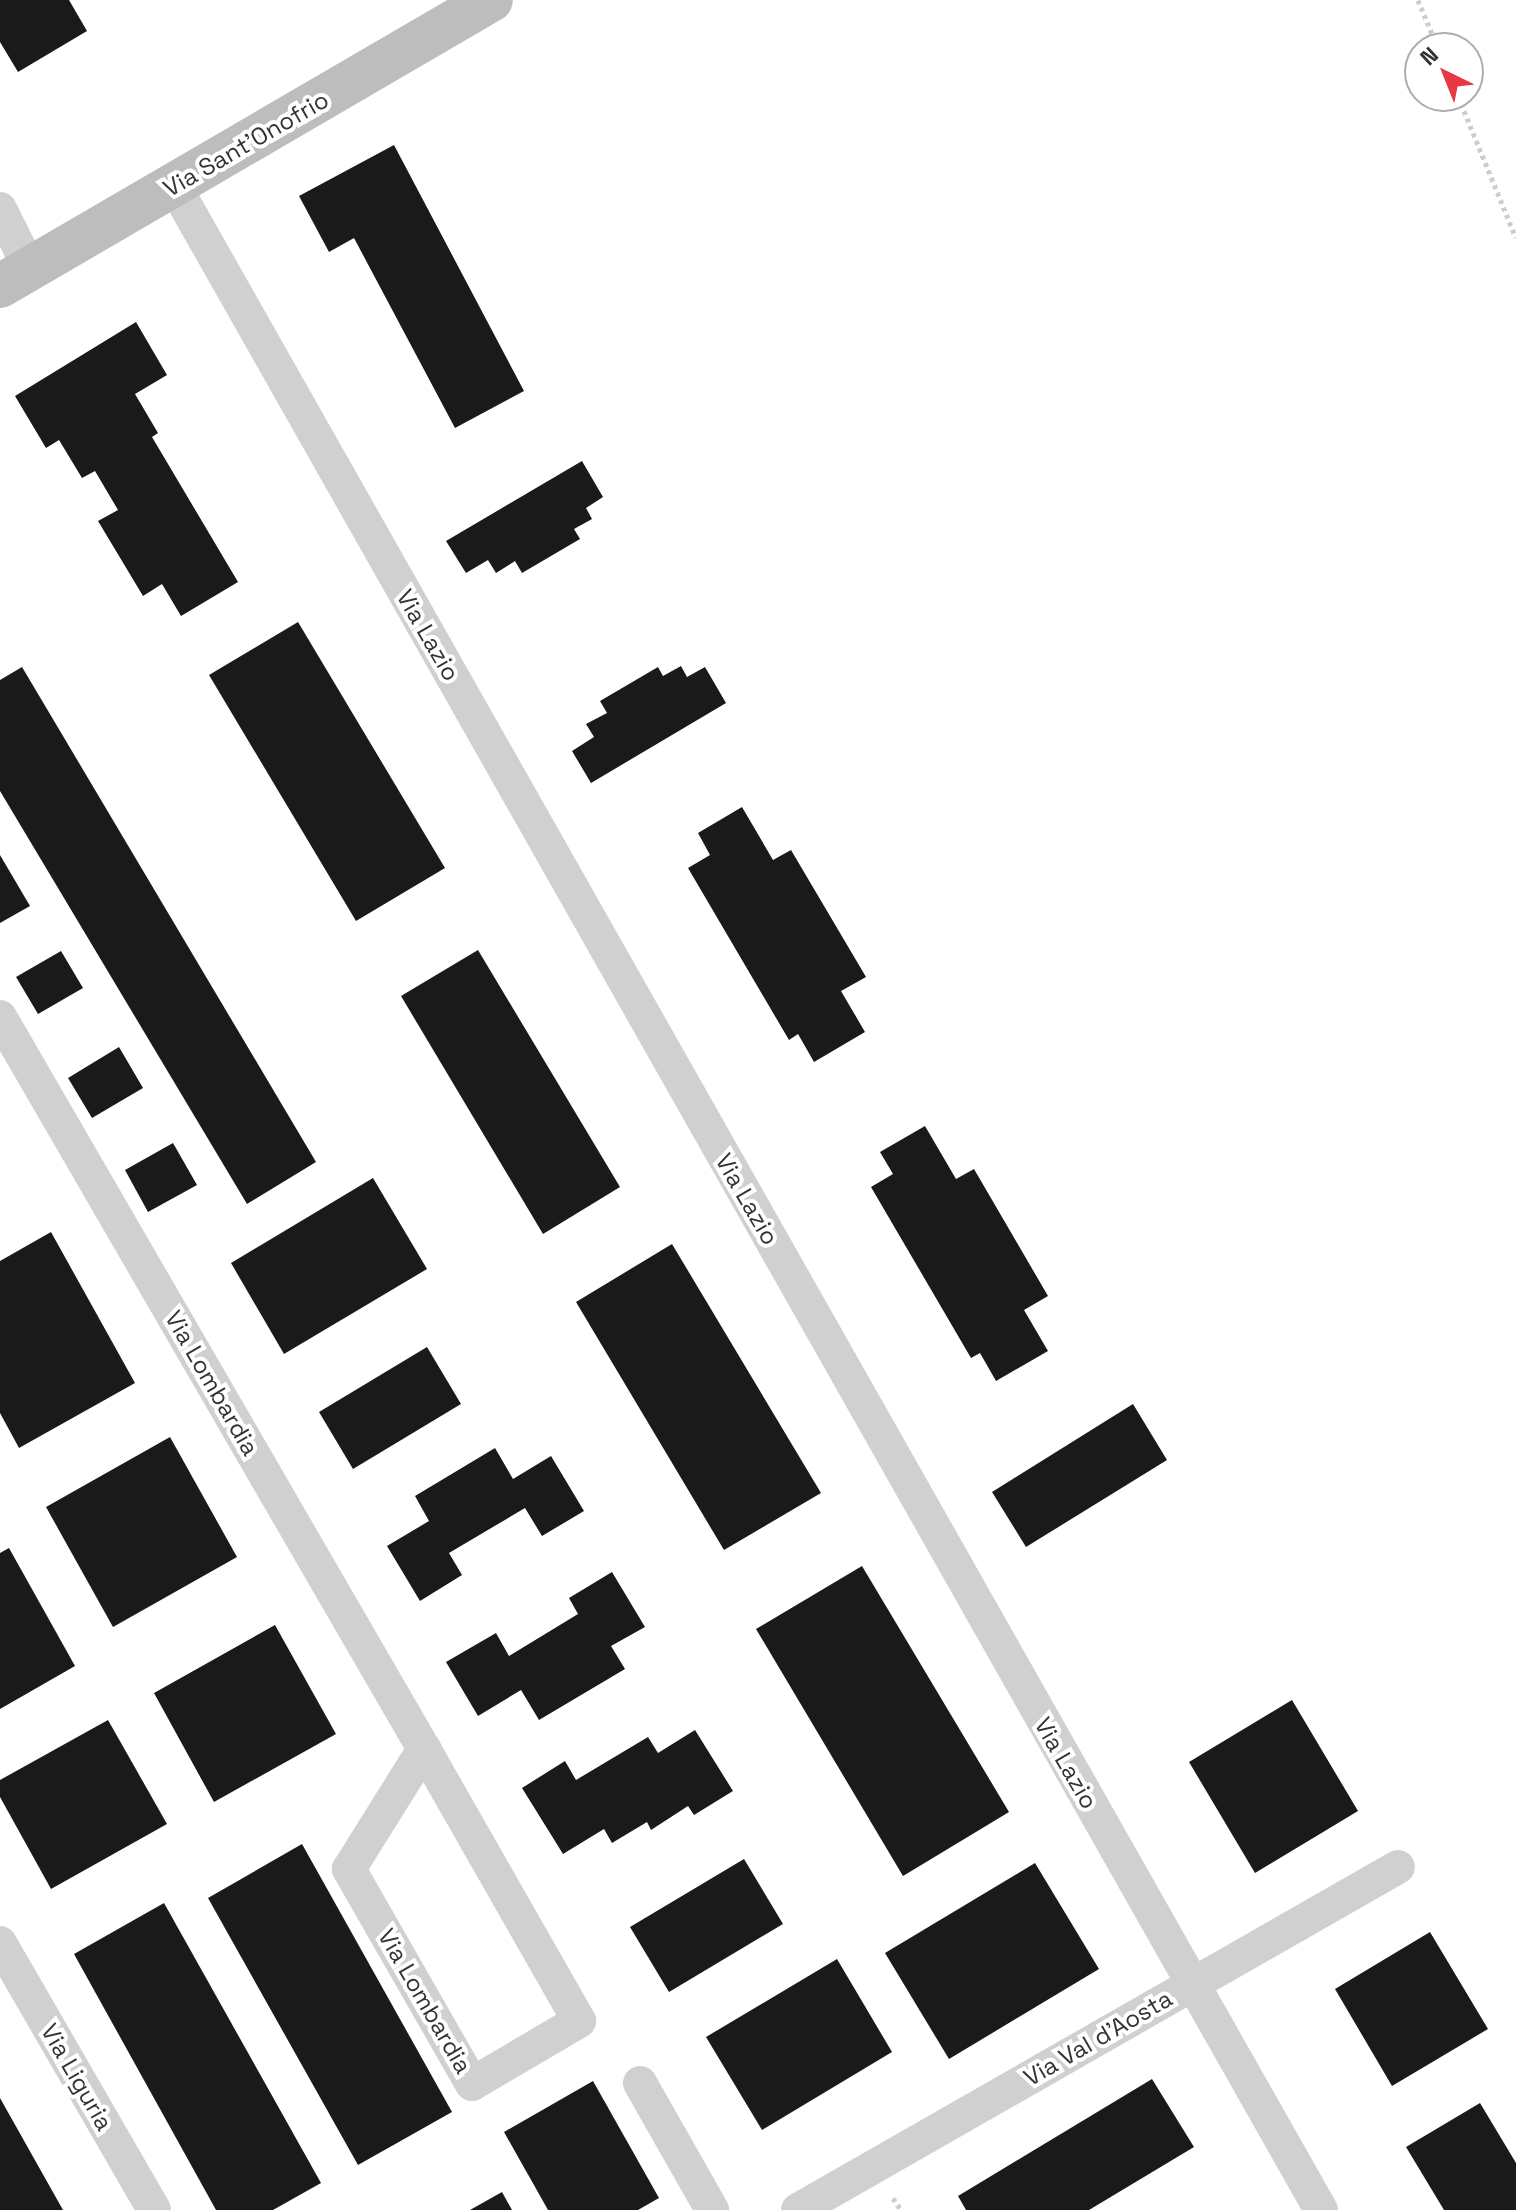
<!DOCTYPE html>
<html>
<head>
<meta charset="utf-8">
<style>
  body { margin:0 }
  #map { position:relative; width:1516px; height:2210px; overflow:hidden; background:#fff; font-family:"Space Grotesk",sans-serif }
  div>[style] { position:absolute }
  .building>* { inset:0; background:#1a1a1a }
  .path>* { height:5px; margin-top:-2.5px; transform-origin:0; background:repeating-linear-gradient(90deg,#cdcdcd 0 4px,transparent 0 8px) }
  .street>* { height:34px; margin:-17px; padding:0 17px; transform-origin:17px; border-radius:17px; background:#d0d0d0 }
  .secondary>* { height:44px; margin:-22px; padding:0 22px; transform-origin:22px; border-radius:22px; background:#bdbdbd }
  span { translate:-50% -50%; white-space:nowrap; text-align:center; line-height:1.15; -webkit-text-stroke:8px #fff; paint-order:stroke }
  .street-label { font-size:24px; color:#333 }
  .north { position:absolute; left:1404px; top:32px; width:80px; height:80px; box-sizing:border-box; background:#fff; border:2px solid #adadad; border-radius:50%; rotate:317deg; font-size:22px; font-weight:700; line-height:32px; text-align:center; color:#333 }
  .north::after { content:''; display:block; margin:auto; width:28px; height:36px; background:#e63946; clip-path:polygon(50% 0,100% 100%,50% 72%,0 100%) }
</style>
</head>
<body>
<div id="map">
  <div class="building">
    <i style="clip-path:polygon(0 0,69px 0,87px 31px,18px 72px,0 42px)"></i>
    <i style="clip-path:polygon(394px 145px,524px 391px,455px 428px,354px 238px,329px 252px,299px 196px)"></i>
    <i style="clip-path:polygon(136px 322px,167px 375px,135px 394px,158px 433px,152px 437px,238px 582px,181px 616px,162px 584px,143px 596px,98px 521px,118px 510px,95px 471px,82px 478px,59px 440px,46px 448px,15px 396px)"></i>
    <i style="clip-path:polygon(582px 461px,603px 497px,586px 508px,592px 519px,574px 529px,580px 539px,522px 573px,515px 561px,496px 573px,488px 560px,466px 573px,446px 541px)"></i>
    <i style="clip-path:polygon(298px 622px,445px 868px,356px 921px,209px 675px)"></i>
    <i style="clip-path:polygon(681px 666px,687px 677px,705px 667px,726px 703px,591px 783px,572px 751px,594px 737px,586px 724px,607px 713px,600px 701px,658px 667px,663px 676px)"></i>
    <i style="clip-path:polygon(22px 667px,316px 1162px,247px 1204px,0 791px,0 680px)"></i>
    <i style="clip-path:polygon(742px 807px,773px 860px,791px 850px,866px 977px,841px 991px,865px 1032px,814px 1062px,798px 1034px,789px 1040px,688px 868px,710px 855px,698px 833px)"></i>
    <i style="clip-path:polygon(0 855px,30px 906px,0 923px)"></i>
    <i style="clip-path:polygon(478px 950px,620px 1187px,543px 1234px,401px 996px)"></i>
    <i style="clip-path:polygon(61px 951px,83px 988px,38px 1014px,16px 977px)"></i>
    <i style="clip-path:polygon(119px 1047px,143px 1088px,92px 1118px,68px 1078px)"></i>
    <i style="clip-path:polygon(925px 1126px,956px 1179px,974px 1169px,1048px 1296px,1024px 1310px,1048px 1351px,996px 1381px,980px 1353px,971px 1358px,871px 1187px,893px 1174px,880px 1152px)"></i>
    <i style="clip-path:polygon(173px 1143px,197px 1185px,148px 1212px,125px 1170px)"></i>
    <i style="clip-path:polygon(373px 1178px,427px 1269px,284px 1354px,231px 1263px)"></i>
    <i style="clip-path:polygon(51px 1232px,135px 1383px,19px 1448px,0 1413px,0 1261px)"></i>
    <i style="clip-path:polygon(672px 1244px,821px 1493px,724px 1550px,576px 1302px)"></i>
    <i style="clip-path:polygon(427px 1347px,461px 1404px,353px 1469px,319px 1412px)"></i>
    <i style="clip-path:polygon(1133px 1404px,1167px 1460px,1026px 1547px,992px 1492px)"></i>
    <i style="clip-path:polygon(170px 1437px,237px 1557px,113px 1627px,46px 1507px)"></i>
    <i style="clip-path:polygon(495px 1448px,513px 1479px,551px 1456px,584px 1511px,542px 1536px,525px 1508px,449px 1553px,462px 1575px,420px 1601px,387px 1546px,429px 1521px,415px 1496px)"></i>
    <i style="clip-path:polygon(9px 1548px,75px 1666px,0 1709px,0 1553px)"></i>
    <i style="clip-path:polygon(862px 1566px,1009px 1812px,903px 1876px,756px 1629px)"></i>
    <i style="clip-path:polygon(612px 1572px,645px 1627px,611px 1646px,625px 1669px,539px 1720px,521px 1690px,478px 1716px,446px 1662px,496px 1633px,509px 1656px,578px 1614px,569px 1598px)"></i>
    <i style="clip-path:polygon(275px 1625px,336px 1734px,214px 1802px,154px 1693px)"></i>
    <i style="clip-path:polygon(1292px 1700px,1358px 1811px,1255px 1873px,1189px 1762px)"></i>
    <i style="clip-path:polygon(108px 1720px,167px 1824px,51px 1889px,0 1797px,0 1780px)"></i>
    <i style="clip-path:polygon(695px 1730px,733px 1791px,694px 1815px,688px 1806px,651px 1830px,647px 1822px,612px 1843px,604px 1829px,563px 1854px,522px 1788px,565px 1761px,576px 1780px,648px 1737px,658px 1753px)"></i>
    <i style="clip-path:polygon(302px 1844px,452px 2112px,358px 2165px,208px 1898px)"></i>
    <i style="clip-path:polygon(744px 1859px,783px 1924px,669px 1992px,630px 1927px)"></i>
    <i style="clip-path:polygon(1035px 1863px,1099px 1969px,949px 2059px,885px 1953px)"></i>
    <i style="clip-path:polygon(164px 1903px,321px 2183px,273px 2210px,216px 2210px,74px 1954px)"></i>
    <i style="clip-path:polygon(1430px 1932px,1488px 2029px,1392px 2086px,1335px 1989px)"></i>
    <i style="clip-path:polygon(837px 1959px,892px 2052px,762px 2130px,706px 2037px)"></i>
    <i style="clip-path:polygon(1152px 2079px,1194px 2147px,1089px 2210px,966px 2210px,958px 2196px)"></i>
    <i style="clip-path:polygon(593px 2081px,659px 2198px,638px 2210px,548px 2210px,504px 2132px)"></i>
    <i style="clip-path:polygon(0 2098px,63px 2210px,0 2210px)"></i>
    <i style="clip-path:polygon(1480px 2103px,1516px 2163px,1516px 2210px,1444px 2210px,1406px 2147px)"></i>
    <i style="clip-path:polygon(502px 2192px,512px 2210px,470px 2210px)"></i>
  </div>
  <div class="path">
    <i style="left:1418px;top:0;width:52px;rotate:67.4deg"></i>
    <i style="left:1458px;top:96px;width:153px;rotate:67.8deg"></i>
    <i style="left:893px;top:2198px;width:14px;rotate:56deg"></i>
  </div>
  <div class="street">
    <i style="left:175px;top:187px;width:2325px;rotate:60.47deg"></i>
    <i style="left:0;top:209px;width:67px;rotate:63.4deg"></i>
    <i style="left:0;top:1017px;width:846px;rotate:59.92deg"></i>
    <i style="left:424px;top:1749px;width:313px;rotate:60.3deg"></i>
    <i style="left:579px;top:2021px;width:124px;rotate:149.5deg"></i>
    <i style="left:472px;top:2084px;width:248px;rotate:-119.8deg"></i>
    <i style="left:349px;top:1869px;width:142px;rotate:-58deg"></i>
    <i style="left:0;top:1943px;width:308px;rotate:60deg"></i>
    <i style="left:640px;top:2083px;width:146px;rotate:60.4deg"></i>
    <i style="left:798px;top:2210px;width:691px;rotate:-29.76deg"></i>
  </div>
  <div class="secondary">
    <i style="left:0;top:286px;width:568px;rotate:-30.22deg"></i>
  </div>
  <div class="street-label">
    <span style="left:246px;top:144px;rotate:-30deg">Via Sant'Onofrio</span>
    <span style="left:428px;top:635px;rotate:60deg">Via Lazio</span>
    <span style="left:747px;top:1199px;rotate:60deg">Via Lazio</span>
    <span style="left:212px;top:1383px;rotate:60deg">Via Lombardia</span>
    <span style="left:1066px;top:1763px;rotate:60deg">Via Lazio</span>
    <span style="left:425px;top:2001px;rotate:60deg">Via Lombardia</span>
    <span style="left:1098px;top:2038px;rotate:-30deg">Via Val d'Aosta</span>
    <span style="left:77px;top:2077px;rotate:60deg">Via Liguria</span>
  </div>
  <div class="north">N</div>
</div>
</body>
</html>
